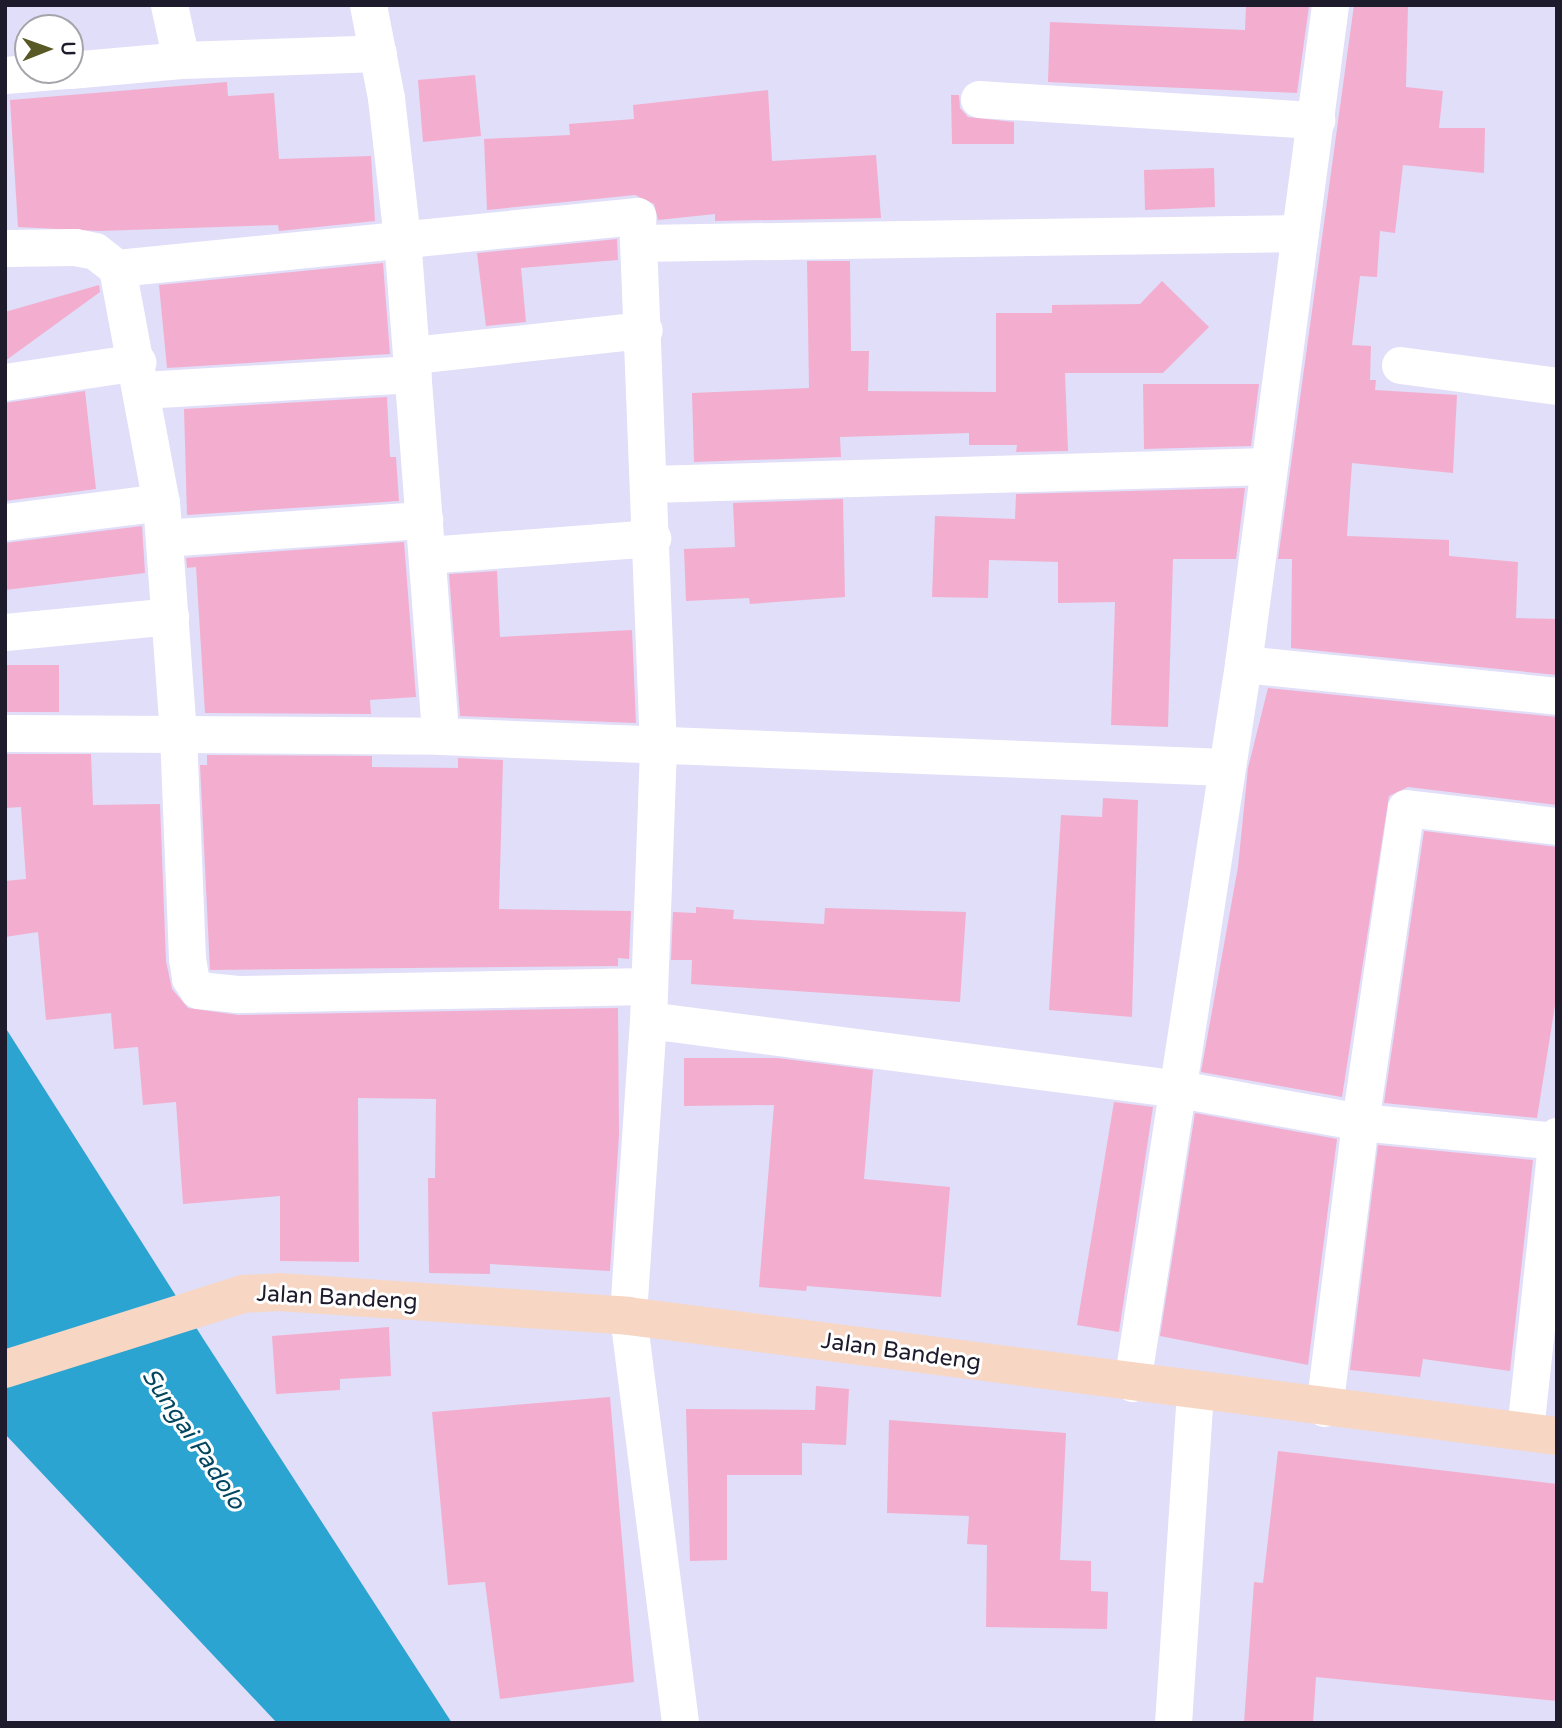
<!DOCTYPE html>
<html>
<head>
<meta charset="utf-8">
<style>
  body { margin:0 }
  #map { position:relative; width:1562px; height:1728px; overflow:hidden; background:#e0def8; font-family:"Varela Round",sans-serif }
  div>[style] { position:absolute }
  .water>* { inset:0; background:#2ca4d2 }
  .building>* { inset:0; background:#f3aecf }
  .street>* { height:37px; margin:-18.5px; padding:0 18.5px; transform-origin:18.5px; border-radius:18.5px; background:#fff }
  .secondary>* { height:38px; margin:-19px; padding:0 19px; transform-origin:19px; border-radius:19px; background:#f7d7c4 }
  span { translate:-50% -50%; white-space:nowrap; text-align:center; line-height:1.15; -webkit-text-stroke:6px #fff; paint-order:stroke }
  .street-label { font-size:23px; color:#1e1c2c }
  .water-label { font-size:24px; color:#02475f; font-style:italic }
  .frame { position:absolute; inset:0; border:7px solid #1e1c2c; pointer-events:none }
  .north { position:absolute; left:14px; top:14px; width:70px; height:70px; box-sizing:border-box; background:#fff; border:2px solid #a5a4ab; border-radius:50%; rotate:89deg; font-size:19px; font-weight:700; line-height:28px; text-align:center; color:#1e1c2c }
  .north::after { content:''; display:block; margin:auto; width:24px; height:32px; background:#595926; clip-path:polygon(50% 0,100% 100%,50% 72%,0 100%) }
</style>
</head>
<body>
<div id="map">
  <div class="water">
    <i style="clip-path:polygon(5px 1027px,204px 1340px,452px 1723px,277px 1723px,5px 1434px)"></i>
  </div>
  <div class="building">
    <i style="clip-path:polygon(1246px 5px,1309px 6px,1297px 93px,1048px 82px,1050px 22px,1245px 30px)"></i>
    <i style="clip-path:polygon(1354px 5px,1408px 5px,1406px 87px,1443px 91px,1439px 128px,1485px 128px,1484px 173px,1403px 165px,1395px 233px,1380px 231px,1377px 277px,1360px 276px,1352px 345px,1371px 346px,1370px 380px,1376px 380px,1375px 390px,1457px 395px,1453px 473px,1352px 463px,1347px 536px,1449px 540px,1449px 556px,1518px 562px,1516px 618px,1557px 619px,1557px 675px,1291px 648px,1292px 559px,1278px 559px)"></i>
    <i style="clip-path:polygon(475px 75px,481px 136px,423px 142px,418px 80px)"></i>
    <i style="clip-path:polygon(227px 82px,228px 96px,274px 93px,279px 159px,371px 156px,375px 221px,279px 231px,278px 225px,99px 231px,18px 227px,10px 100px)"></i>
    <i style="clip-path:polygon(768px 90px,772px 161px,876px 155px,881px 218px,715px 221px,715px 214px,658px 220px,654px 204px,635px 195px,487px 210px,484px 139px,570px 135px,569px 124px,634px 119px,633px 105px)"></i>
    <i style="clip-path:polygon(951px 95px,959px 95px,960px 108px,968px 117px,1014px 122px,1014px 144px,952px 144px)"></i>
    <i style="clip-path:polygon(1214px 168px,1215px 207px,1145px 210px,1144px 170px)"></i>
    <i style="clip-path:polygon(617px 239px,618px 260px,521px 268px,526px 322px,486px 326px,477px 253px)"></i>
    <i style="clip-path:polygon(807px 261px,850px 261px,851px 351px,869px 351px,868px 391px,996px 392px,996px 313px,1052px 313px,1052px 305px,1140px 304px,1162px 281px,1209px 327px,1163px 373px,1065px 373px,1068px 451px,1016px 452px,1017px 445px,969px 445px,969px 433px,840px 437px,841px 457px,694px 462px,692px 393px,809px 388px)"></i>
    <i style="clip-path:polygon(383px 263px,390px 354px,167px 368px,159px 285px)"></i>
    <i style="clip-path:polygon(99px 285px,100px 292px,5px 361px,5px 312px)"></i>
    <i style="clip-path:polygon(1143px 384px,1259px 384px,1251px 446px,1144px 449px)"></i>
    <i style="clip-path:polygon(85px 391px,96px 489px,5px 501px,5px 403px)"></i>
    <i style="clip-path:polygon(387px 397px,390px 457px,396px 457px,399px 501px,187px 515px,184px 409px)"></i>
    <i style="clip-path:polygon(1245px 488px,1236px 559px,1173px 559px,1168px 727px,1111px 725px,1115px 602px,1058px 603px,1058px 562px,989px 560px,988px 598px,932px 597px,935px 516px,1015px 519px,1016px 494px)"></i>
    <i style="clip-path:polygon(843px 499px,845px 597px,750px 604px,749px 598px,686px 601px,684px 549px,735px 547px,733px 503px)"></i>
    <i style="clip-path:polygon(142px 526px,145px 573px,5px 590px,5px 543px)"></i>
    <i style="clip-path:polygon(404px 542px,416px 697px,370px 700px,371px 714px,205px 713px,196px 567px,187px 568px,186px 558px)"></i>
    <i style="clip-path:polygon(497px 571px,500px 637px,632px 630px,636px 723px,460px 716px,449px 574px)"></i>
    <i style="clip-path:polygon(5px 665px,59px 665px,59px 712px,5px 712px)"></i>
    <i style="clip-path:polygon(1268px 688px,1557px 717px,1557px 805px,1408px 787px,1389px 796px,1342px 1097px,1201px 1072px,1238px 867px,1248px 768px)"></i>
    <i style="clip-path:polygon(5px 754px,91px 754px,93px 805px,160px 804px,166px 961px,172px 989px,188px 1008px,238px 1015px,618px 1008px,619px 1135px,610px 1271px,490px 1264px,490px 1274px,429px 1273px,428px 1178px,435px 1178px,436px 1099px,358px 1098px,359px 1262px,280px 1261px,280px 1196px,183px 1204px,176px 1102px,143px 1105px,138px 1047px,114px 1049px,111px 1013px,46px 1020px,38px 932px,5px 937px,5px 881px,26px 879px,21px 807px,5px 808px)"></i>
    <i style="clip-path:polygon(207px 755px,372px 756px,372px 767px,458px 768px,458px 758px,503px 760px,499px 909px,631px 911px,629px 959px,618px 958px,618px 966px,210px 970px,200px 765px,207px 765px)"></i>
    <i style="clip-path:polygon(1103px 798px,1138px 800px,1132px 1017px,1049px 1010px,1061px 815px,1102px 817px)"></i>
    <i style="clip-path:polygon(1424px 831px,1557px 847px,1557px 993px,1537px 1118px,1384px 1103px)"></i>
    <i style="clip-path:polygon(696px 907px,734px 910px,733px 919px,824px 924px,825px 908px,966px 912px,960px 1002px,691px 984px,692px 960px,671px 960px,673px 912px,696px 913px)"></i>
    <i style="clip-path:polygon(684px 1058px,778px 1058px,873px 1070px,864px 1179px,950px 1187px,941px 1297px,807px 1286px,806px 1291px,759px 1287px,774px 1105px,684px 1106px)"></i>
    <i style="clip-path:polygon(1114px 1102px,1153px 1107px,1119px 1332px,1077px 1325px)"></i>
    <i style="clip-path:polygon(1195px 1113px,1337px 1139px,1308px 1365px,1160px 1336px)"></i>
    <i style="clip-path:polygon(1378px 1145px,1533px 1160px,1510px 1371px,1423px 1359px,1420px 1377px,1350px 1370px)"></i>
    <i style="clip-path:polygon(389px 1327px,391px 1376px,340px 1379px,340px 1390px,276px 1394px,272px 1336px)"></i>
    <i style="clip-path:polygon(816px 1386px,849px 1389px,846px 1445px,802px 1443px,802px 1475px,727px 1475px,727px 1560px,690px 1561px,686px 1409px,815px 1410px)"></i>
    <i style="clip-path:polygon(610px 1397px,634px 1682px,500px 1699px,485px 1582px,448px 1585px,432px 1412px)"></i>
    <i style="clip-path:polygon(889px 1420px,1066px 1433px,1060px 1560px,1091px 1561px,1091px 1591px,1108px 1592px,1107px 1629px,986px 1627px,987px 1545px,967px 1544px,969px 1516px,887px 1513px)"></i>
    <i style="clip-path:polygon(1278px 1451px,1557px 1484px,1557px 1701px,1316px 1677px,1313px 1723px,1244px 1723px,1254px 1582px,1263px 1583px)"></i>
  </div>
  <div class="street">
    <i style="left:169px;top:5px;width:56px;rotate:77.7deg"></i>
    <i style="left:368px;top:5px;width:95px;rotate:79deg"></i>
    <i style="left:386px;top:98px;width:141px;rotate:83.5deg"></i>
    <i style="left:402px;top:238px;width:499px;rotate:85.6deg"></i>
    <i style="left:70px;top:70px;width:111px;rotate:-5.1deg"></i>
    <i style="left:181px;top:60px;width:197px;rotate:-2deg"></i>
    <i style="left:5px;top:75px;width:61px;rotate:-4.7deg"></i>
    <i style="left:979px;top:99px;width:338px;rotate:3.6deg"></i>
    <i style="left:639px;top:243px;width:661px;rotate:-0.87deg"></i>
    <i style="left:5px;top:248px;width:70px;rotate:-0.8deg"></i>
    <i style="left:75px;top:247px;width:20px;rotate:11deg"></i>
    <i style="left:95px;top:251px;width:28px;rotate:38deg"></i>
    <i style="left:117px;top:268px;width:238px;rotate:79.4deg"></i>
    <i style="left:161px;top:502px;width:233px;rotate:85.8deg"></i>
    <i style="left:178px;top:734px;width:262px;rotate:0.4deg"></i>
    <i style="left:440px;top:736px;width:786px;rotate:2.26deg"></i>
    <i style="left:117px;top:268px;width:523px;rotate:-5.71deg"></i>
    <i style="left:637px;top:216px;width:532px;rotate:87.74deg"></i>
    <i style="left:658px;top:748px;width:272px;rotate:92.1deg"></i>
    <i style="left:648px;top:1020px;width:297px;rotate:93.9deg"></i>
    <i style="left:628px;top:1316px;width:410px;rotate:82.7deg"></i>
    <i style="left:413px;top:355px;width:232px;rotate:-6.2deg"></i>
    <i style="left:1400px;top:365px;width:158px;rotate:7.6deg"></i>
    <i style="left:5px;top:382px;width:134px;rotate:-8.6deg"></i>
    <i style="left:143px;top:390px;width:270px;rotate:-3.4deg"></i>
    <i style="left:649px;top:484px;width:620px;rotate:-1.66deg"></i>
    <i style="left:5px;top:522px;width:157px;rotate:-7.3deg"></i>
    <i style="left:164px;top:538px;width:261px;rotate:-4deg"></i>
    <i style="left:427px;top:555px;width:226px;rotate:-4.3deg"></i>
    <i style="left:5px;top:632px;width:166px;rotate:-5.5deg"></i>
    <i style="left:1243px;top:664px;width:316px;rotate:5.8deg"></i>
    <i style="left:5px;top:733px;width:173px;rotate:0.3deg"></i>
    <i style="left:178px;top:734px;width:224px;rotate:87.7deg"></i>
    <i style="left:187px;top:958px;width:20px;rotate:81deg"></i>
    <i style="left:190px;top:978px;width:14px;rotate:56deg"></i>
    <i style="left:198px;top:990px;width:40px;rotate:5.7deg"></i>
    <i style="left:238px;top:994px;width:411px;rotate:-1.1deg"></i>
    <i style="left:648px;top:1020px;width:535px;rotate:7.4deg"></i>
    <i style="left:1179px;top:1089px;width:184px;rotate:10.3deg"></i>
    <i style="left:1360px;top:1122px;width:197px;rotate:5.5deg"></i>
    <i style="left:1132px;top:1383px;width:728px;rotate:-81.22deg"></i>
    <i style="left:1243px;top:664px;width:665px;rotate:-82.48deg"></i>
    <i style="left:1324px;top:1408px;width:288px;rotate:-82.8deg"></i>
    <i style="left:1360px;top:1122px;width:317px;rotate:-81.7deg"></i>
    <i style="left:1406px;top:808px;width:152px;rotate:6.8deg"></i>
    <i style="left:1525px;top:1430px;width:296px;rotate:-83.8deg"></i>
    <i style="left:1173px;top:1723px;width:333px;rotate:-86.2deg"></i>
  </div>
  <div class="secondary">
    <i style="left:5px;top:1369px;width:250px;rotate:-17.5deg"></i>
    <i style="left:243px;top:1294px;width:36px;rotate:-3deg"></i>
    <i style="left:279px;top:1292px;width:350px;rotate:3.9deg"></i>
    <i style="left:628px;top:1316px;width:937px;rotate:7.36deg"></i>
  </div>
  <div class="street-label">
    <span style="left:337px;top:1298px;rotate:3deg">Jalan Bandeng</span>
    <span style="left:901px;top:1352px;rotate:8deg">Jalan Bandeng</span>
  </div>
  <div class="water-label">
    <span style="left:193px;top:1439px;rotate:56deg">Sungai Padolo</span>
  </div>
  <div class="frame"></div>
  <div class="north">U</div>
</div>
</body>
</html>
